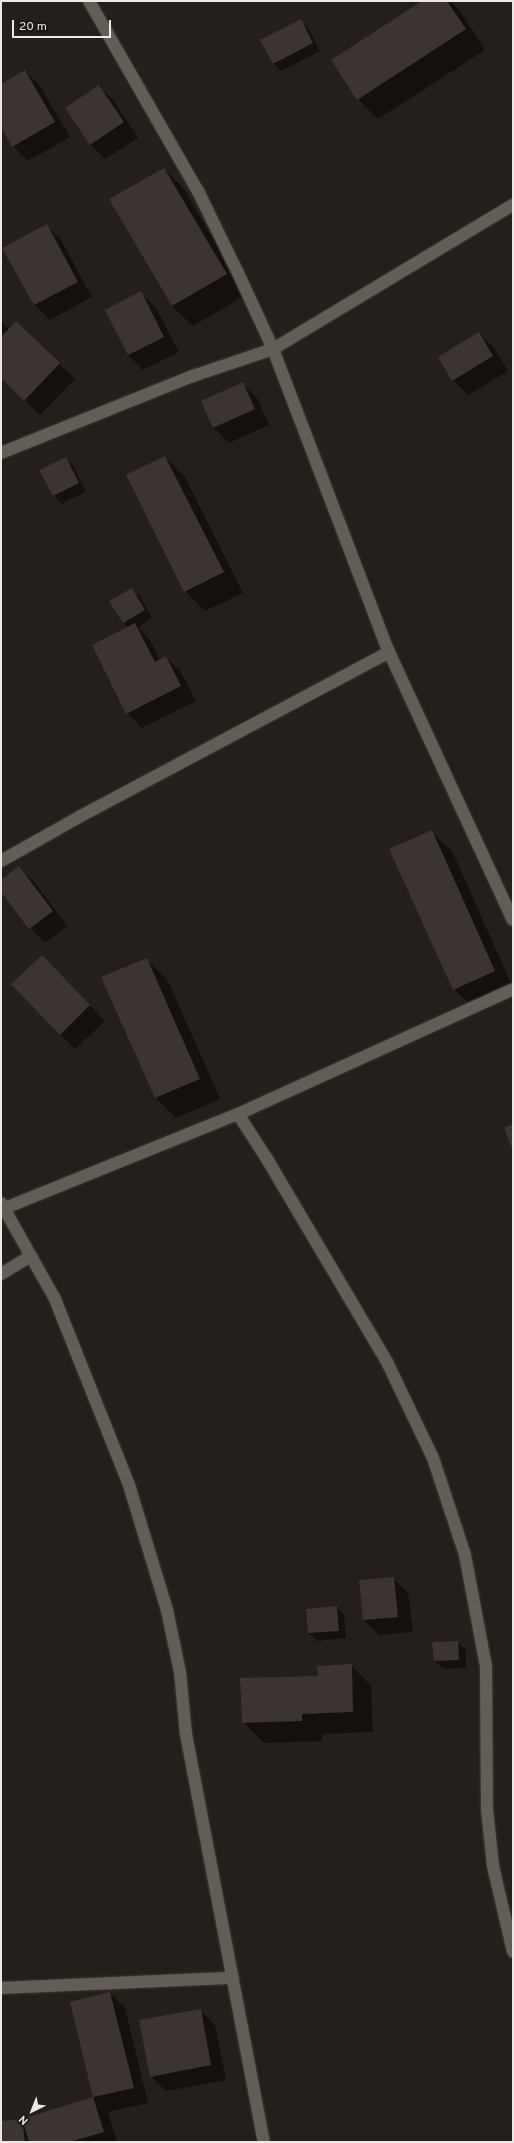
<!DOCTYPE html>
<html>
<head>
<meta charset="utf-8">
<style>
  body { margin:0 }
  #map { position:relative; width:514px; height:2143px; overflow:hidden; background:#241f1b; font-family:Overpass,sans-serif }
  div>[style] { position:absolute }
  .shadow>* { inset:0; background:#0007 }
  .building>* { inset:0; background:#3b3432 }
  .roads { filter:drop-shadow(0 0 1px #3e3a37) drop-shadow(0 0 1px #3e3a37) }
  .minor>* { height:12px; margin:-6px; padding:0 6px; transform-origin:6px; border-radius:6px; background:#635d58 }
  span { translate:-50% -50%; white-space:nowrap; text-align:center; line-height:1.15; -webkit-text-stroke:3px #1b1512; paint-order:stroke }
  .frame { position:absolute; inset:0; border:2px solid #ebe8e5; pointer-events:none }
  .north { position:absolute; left:12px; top:2091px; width:40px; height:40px; -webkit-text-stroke:3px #1b1512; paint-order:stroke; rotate:223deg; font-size:11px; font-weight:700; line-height:16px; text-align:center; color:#ebe8e5 }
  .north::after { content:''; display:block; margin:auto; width:14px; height:18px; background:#ebe8e5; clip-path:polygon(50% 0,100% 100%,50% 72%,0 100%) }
  .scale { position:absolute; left:12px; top:20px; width:99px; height:18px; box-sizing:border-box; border:2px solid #ebe8e5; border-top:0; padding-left:5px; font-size:12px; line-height:14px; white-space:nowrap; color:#ebe8e5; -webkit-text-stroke:3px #1b1512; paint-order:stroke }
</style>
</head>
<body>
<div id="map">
  <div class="shadow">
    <i style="clip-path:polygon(424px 1px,450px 1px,460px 11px,485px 50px,378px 119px,358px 99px)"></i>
    <i style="clip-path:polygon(300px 21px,308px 28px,320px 51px,281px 71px,273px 63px)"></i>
    <i style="clip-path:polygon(25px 71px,40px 86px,70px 137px,28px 161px,13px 146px,1px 124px,1px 85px)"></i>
    <i style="clip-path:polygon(99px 86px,114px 101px,138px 138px,105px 159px,90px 144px)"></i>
    <i style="clip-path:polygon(164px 169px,184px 189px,246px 295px,193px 326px,172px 306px)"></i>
    <i style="clip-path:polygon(46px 225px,61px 240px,92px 297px,50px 320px,35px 305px,4px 249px)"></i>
    <i style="clip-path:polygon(141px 293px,156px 308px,179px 352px,143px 370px,128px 355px)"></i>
    <i style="clip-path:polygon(1px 320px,9px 330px,16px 322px,75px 379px,40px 415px,1px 377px)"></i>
    <i style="clip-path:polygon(479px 333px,494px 348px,508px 371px,468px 395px,453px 380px)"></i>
    <i style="clip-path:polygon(242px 383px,257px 398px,269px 425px,229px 443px,214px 428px,202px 402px)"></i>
    <i style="clip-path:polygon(165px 457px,185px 477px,243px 593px,205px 611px,185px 591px)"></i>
    <i style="clip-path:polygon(65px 458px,73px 466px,86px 491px,62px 504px,54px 496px,41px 470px)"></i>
    <i style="clip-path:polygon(132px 589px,140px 597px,152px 618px,138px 627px,150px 640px,160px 660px,166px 657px,181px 672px,196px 701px,142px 728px,127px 713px,128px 628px,110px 601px)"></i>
    <i style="clip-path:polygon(431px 831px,452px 851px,513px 988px,474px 1009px,454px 989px)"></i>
    <i style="clip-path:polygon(19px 867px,34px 882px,67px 926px,45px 943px,30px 928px,1px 890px,1px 881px)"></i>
    <i style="clip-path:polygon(146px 959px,167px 979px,220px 1099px,176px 1118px,156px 1098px,103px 978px)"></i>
    <i style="clip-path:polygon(57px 971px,105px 1021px,75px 1049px,60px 1034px)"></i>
    <i style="clip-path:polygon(393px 1578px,408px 1593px,413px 1632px,379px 1635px,364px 1620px,360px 1581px)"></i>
    <i style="clip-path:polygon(336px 1607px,344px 1615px,346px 1638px,317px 1641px,309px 1633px)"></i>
    <i style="clip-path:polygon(458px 1642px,466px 1650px,466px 1668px,443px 1669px,435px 1661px,433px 1643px)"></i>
    <i style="clip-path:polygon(351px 1665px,371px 1686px,373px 1732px,322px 1734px,322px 1741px,264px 1743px,243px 1722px,319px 1677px)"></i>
    <i style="clip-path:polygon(110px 1993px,125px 2008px,148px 2103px,108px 2112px,117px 2142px,3px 2142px,1px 2122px,22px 2120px,94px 2098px,71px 2003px)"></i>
    <i style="clip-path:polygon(200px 2010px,215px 2025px,226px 2080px,166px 2091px,151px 2076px)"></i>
  </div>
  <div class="building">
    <i style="clip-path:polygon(422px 1px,447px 1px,466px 29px,357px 100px,331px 60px)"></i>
    <i style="clip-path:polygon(301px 19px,313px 43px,273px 64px,260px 40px)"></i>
    <i style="clip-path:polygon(25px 70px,55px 122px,12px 147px,1px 126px,1px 84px)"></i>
    <i style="clip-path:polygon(99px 85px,124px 122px,90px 145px,65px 108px)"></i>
    <i style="clip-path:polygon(164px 168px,227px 274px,172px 306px,109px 199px)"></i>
    <i style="clip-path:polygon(47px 224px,78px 282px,34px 305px,2px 248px)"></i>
    <i style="clip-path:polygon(141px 291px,164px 337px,128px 355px,105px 310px)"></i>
    <i style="clip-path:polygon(16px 321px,60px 363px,24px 401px,1px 378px,1px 337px)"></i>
    <i style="clip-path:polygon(479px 332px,493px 356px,452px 381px,438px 357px)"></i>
    <i style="clip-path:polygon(243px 382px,255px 409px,213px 428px,201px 401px)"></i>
    <i style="clip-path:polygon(165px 456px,224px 572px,184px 592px,126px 475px)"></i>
    <i style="clip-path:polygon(66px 457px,79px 483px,53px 496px,39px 470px)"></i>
    <i style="clip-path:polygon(132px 588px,145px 610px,123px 623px,109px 601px)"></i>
    <i style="clip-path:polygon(135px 623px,155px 662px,166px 656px,181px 686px,126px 714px,92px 645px)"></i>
    <i style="clip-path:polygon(432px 830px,495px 971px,453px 990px,389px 849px)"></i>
    <i style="clip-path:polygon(19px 866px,53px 911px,29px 929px,1px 892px,1px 880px)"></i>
    <i style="clip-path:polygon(42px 955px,90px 1005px,60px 1035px,11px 984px)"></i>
    <i style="clip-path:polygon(147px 958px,200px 1079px,155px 1098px,101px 977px)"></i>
    <i style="clip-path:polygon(513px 1124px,513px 1151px,504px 1128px)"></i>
    <i style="clip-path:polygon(394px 1577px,398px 1617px,363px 1620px,359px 1580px)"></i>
    <i style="clip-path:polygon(337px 1606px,339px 1631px,308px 1633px,306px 1609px)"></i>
    <i style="clip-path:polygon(458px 1641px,459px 1660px,434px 1661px,432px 1642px)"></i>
    <i style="clip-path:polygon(352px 1664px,353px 1712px,302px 1714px,302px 1721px,242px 1723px,240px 1678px,318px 1676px,317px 1666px)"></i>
    <i style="clip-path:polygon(110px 1992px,134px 2088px,93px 2097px,70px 2002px)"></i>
    <i style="clip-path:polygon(201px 2009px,211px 2065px,150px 2077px,139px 2020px)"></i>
    <i style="clip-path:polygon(93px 2097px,104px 2132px,69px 2142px,29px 2142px,22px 2119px)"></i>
    <i style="clip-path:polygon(22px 2119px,25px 2142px,2px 2142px,1px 2121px)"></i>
  </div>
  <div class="roads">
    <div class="minor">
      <i style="left:89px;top:1px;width:219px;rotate:60.2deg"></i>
      <i style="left:198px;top:191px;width:93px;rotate:64deg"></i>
      <i style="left:239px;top:275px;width:81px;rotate:65.3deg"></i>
      <i style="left:273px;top:349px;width:324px;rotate:69.1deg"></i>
      <i style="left:389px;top:652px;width:295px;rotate:65.2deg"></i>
      <i style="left:1px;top:453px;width:207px;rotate:-21.9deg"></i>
      <i style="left:193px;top:376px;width:84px;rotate:-18.6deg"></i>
      <i style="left:273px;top:349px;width:280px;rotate:-31deg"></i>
      <i style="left:1px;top:861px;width:90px;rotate:-29.4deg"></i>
      <i style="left:79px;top:817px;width:351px;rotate:-28deg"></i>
      <i style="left:238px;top:1114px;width:54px;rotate:57.2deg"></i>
      <i style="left:267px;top:1159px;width:236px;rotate:59.4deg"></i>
      <i style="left:387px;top:1362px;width:106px;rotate:64.4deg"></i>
      <i style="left:433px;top:1458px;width:102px;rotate:71.7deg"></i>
      <i style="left:465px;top:1555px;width:113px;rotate:79.3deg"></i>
      <i style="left:486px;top:1666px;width:143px;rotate:89.6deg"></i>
      <i style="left:487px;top:1809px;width:57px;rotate:84deg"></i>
      <i style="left:493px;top:1866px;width:88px;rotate:76.9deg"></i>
      <i style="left:1px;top:1203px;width:110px;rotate:60.6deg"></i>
      <i style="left:55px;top:1299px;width:200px;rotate:68.3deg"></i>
      <i style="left:129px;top:1485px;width:131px;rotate:73.1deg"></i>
      <i style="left:167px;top:1610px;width:63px;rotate:78.2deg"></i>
      <i style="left:180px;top:1672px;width:62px;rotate:84.5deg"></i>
      <i style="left:186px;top:1734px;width:415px;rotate:79.2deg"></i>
      <i style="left:5px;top:1208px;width:251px;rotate:-22deg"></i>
      <i style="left:238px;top:1114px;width:302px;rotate:-24.4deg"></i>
      <i style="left:1px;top:1274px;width:35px;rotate:-31deg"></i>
      <i style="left:1px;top:1988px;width:232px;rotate:-2.5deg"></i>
    </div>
  </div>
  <div class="frame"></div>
  <div class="north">N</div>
  <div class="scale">20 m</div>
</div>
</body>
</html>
